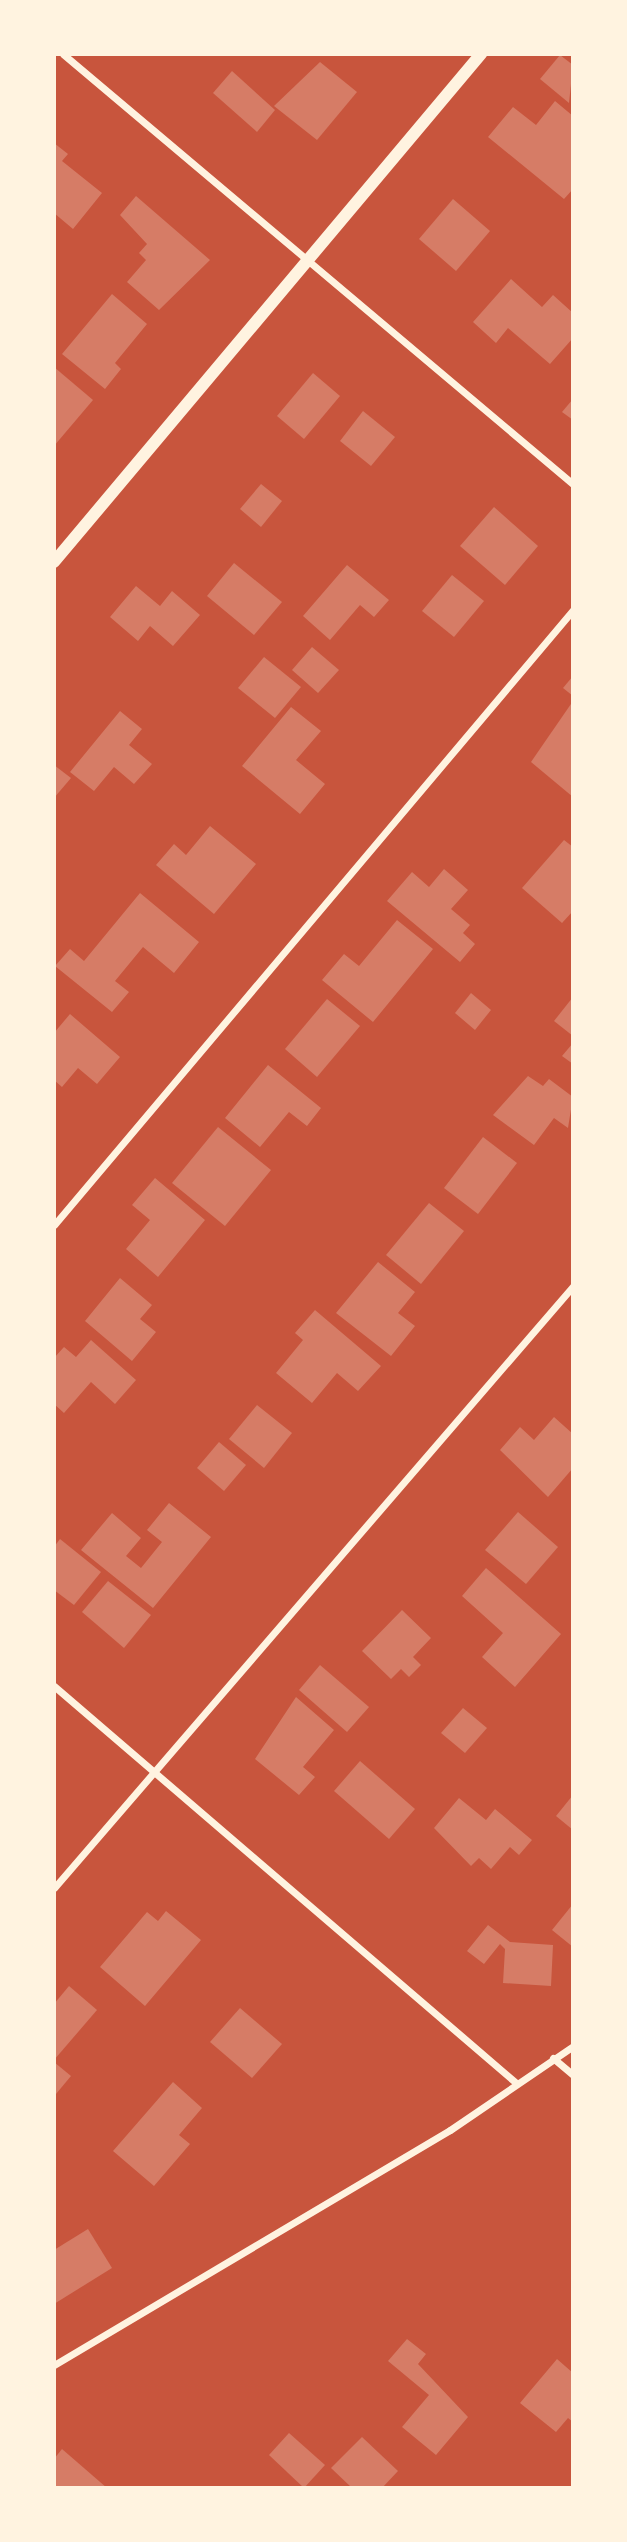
<!DOCTYPE html>
<html>
<head>
<meta charset="utf-8">
<style>
  body { margin:0 }
  #map { position:relative; width:627px; height:2542px; overflow:hidden; background:#c8553d; font-family:"Fira Sans",sans-serif }
  div>[style] { position:absolute }
  .building>* { inset:0; background:#d67c66 }
  .minor>* { height:7px; margin:-3.5px; padding:0 3.5px; transform-origin:3.5px; border-radius:3.5px; background:#fff3e0 }
  .tertiary>* { height:12px; margin:-6px; padding:0 6px; transform-origin:6px; border-radius:6px; background:#fff3e0 }
  span { translate:-50% -50%; white-space:nowrap; text-align:center; line-height:1.15; -webkit-text-stroke:5px #fff3e0; paint-order:stroke }
  .frame { position:absolute; inset:0; border:56px solid #fff3e0; pointer-events:none }
</style>
</head>
<body>
<div id="map">
  <div class="building">
    <i style="clip-path:polygon(560px 55px,573px 65px,569px 103px,540px 79px)"></i>
    <i style="clip-path:polygon(320px 62px,357px 92px,317px 140px,274px 106px)"></i>
    <i style="clip-path:polygon(232px 71px,275px 110px,257px 132px,213px 93px)"></i>
    <i style="clip-path:polygon(555px 101px,573px 116px,573px 189px,564px 199px,488px 137px,513px 107px,536px 125px)"></i>
    <i style="clip-path:polygon(54px 143px,68px 154px,62px 161px,102px 193px,73px 229px,54px 213px)"></i>
    <i style="clip-path:polygon(136px 196px,210px 260px,159px 310px,127px 282px,146px 260px,139px 253px,147px 244px,120px 215px)"></i>
    <i style="clip-path:polygon(453px 199px,490px 231px,456px 271px,419px 239px)"></i>
    <i style="clip-path:polygon(511px 279px,542px 307px,553px 295px,573px 313px,573px 338px,550px 364px,508px 328px,496px 343px,473px 322px)"></i>
    <i style="clip-path:polygon(112px 294px,147px 324px,115px 363px,121px 369px,105px 389px,62px 354px)"></i>
    <i style="clip-path:polygon(54px 367px,93px 400px,54px 446px)"></i>
    <i style="clip-path:polygon(313px 373px,340px 396px,304px 439px,277px 416px)"></i>
    <i style="clip-path:polygon(573px 399px,573px 420px,562px 412px)"></i>
    <i style="clip-path:polygon(363px 411px,395px 437px,371px 466px,340px 441px)"></i>
    <i style="clip-path:polygon(261px 484px,282px 501px,261px 527px,240px 509px)"></i>
    <i style="clip-path:polygon(494px 507px,538px 546px,505px 585px,460px 546px)"></i>
    <i style="clip-path:polygon(234px 563px,282px 602px,254px 635px,207px 596px)"></i>
    <i style="clip-path:polygon(347px 565px,389px 600px,374px 617px,360px 605px,330px 640px,303px 616px)"></i>
    <i style="clip-path:polygon(452px 575px,484px 601px,454px 637px,422px 611px)"></i>
    <i style="clip-path:polygon(136px 586px,160px 606px,172px 591px,200px 615px,173px 646px,150px 626px,138px 641px,110px 617px)"></i>
    <i style="clip-path:polygon(312px 647px,339px 670px,318px 693px,292px 670px)"></i>
    <i style="clip-path:polygon(264px 657px,301px 687px,275px 718px,238px 688px)"></i>
    <i style="clip-path:polygon(573px 676px,573px 696px,563px 688px)"></i>
    <i style="clip-path:polygon(573px 701px,573px 797px,531px 762px)"></i>
    <i style="clip-path:polygon(291px 707px,321px 731px,296px 760px,325px 784px,300px 814px,242px 766px)"></i>
    <i style="clip-path:polygon(120px 711px,142px 729px,129px 745px,152px 764px,134px 784px,114px 767px,94px 791px,70px 772px)"></i>
    <i style="clip-path:polygon(54px 765px,71px 778px,54px 798px)"></i>
    <i style="clip-path:polygon(210px 826px,256px 864px,214px 914px,156px 865px,174px 844px,186px 855px)"></i>
    <i style="clip-path:polygon(564px 840px,573px 847px,573px 911px,562px 923px,522px 888px)"></i>
    <i style="clip-path:polygon(444px 869px,468px 890px,451px 909px,470px 925px,463px 933px,475px 944px,460px 962px,387px 901px,412px 872px,429px 887px)"></i>
    <i style="clip-path:polygon(140px 893px,199px 942px,174px 973px,143px 947px,115px 981px,129px 992px,112px 1012px,55px 966px,70px 949px,84px 961px)"></i>
    <i style="clip-path:polygon(397px 920px,433px 949px,373px 1022px,322px 980px,344px 954px,359px 966px)"></i>
    <i style="clip-path:polygon(471px 993px,491px 1010px,475px 1030px,455px 1013px)"></i>
    <i style="clip-path:polygon(573px 997px,573px 1036px,554px 1021px)"></i>
    <i style="clip-path:polygon(327px 999px,360px 1026px,317px 1077px,285px 1049px)"></i>
    <i style="clip-path:polygon(70px 1014px,120px 1057px,97px 1084px,78px 1068px,62px 1087px,54px 1080px,54px 1033px)"></i>
    <i style="clip-path:polygon(573px 1043px,573px 1064px,562px 1056px)"></i>
    <i style="clip-path:polygon(268px 1065px,321px 1108px,307px 1126px,289px 1112px,260px 1147px,225px 1118px)"></i>
    <i style="clip-path:polygon(528px 1076px,543px 1086px,549px 1079px,573px 1097px,568px 1128px,554px 1118px,534px 1145px,493px 1115px)"></i>
    <i style="clip-path:polygon(218px 1127px,271px 1170px,225px 1226px,172px 1183px)"></i>
    <i style="clip-path:polygon(483px 1137px,517px 1163px,478px 1214px,444px 1188px)"></i>
    <i style="clip-path:polygon(155px 1178px,205px 1220px,158px 1277px,126px 1249px,150px 1220px,132px 1205px)"></i>
    <i style="clip-path:polygon(429px 1203px,464px 1231px,421px 1284px,386px 1255px)"></i>
    <i style="clip-path:polygon(378px 1262px,415px 1292px,398px 1313px,415px 1326px,391px 1356px,336px 1313px)"></i>
    <i style="clip-path:polygon(120px 1278px,152px 1305px,140px 1319px,156px 1332px,132px 1361px,85px 1321px)"></i>
    <i style="clip-path:polygon(315px 1310px,381px 1366px,358px 1391px,337px 1373px,312px 1403px,276px 1373px,303px 1340px,295px 1333px)"></i>
    <i style="clip-path:polygon(91px 1340px,136px 1380px,115px 1404px,91px 1382px,64px 1413px,54px 1404px,54px 1358px,64px 1347px,76px 1357px)"></i>
    <i style="clip-path:polygon(257px 1405px,292px 1433px,264px 1468px,229px 1439px)"></i>
    <i style="clip-path:polygon(554px 1417px,573px 1434px,573px 1468px,548px 1497px,500px 1450px,520px 1427px,534px 1440px)"></i>
    <i style="clip-path:polygon(219px 1442px,246px 1465px,224px 1491px,197px 1468px)"></i>
    <i style="clip-path:polygon(169px 1503px,211px 1537px,153px 1608px,81px 1550px,112px 1513px,141px 1538px,126px 1556px,141px 1568px,162px 1542px,147px 1530px)"></i>
    <i style="clip-path:polygon(518px 1512px,558px 1547px,526px 1584px,485px 1550px)"></i>
    <i style="clip-path:polygon(60px 1539px,101px 1572px,74px 1605px,54px 1590px,54px 1547px)"></i>
    <i style="clip-path:polygon(486px 1568px,561px 1634px,515px 1687px,482px 1657px,503px 1633px,462px 1596px)"></i>
    <i style="clip-path:polygon(108px 1581px,151px 1615px,124px 1648px,82px 1612px)"></i>
    <i style="clip-path:polygon(402px 1610px,431px 1638px,413px 1657px,421px 1665px,409px 1677px,401px 1669px,391px 1679px,362px 1651px)"></i>
    <i style="clip-path:polygon(320px 1665px,369px 1707px,347px 1732px,299px 1690px)"></i>
    <i style="clip-path:polygon(296px 1697px,334px 1730px,303px 1767px,315px 1777px,299px 1795px,255px 1759px)"></i>
    <i style="clip-path:polygon(463px 1708px,487px 1728px,465px 1753px,441px 1733px)"></i>
    <i style="clip-path:polygon(360px 1761px,415px 1809px,389px 1839px,334px 1791px)"></i>
    <i style="clip-path:polygon(573px 1795px,573px 1830px,556px 1816px)"></i>
    <i style="clip-path:polygon(459px 1798px,486px 1820px,495px 1809px,532px 1840px,519px 1855px,510px 1847px,491px 1869px,479px 1858px,471px 1866px,434px 1828px)"></i>
    <i style="clip-path:polygon(573px 1904px,573px 1947px,552px 1930px)"></i>
    <i style="clip-path:polygon(166px 1911px,201px 1940px,145px 2006px,100px 1967px,147px 1912px,158px 1921px)"></i>
    <i style="clip-path:polygon(488px 1925px,510px 1942px,553px 1945px,551px 1986px,503px 1983px,505px 1949px,500px 1944px,484px 1964px,467px 1951px)"></i>
    <i style="clip-path:polygon(69px 1986px,97px 2010px,54px 2060px,54px 2004px)"></i>
    <i style="clip-path:polygon(240px 2008px,282px 2044px,252px 2078px,210px 2042px)"></i>
    <i style="clip-path:polygon(54px 2062px,71px 2076px,56px 2094px,54px 2093px)"></i>
    <i style="clip-path:polygon(173px 2082px,202px 2108px,179px 2135px,190px 2144px,154px 2186px,113px 2151px)"></i>
    <i style="clip-path:polygon(88px 2229px,112px 2268px,54px 2304px,54px 2250px)"></i>
    <i style="clip-path:polygon(407px 2339px,426px 2354px,418px 2364px,468px 2417px,436px 2455px,402px 2427px,429px 2395px,388px 2361px)"></i>
    <i style="clip-path:polygon(557px 2359px,573px 2373px,573px 2422px,568px 2418px,556px 2432px,520px 2403px)"></i>
    <i style="clip-path:polygon(289px 2433px,325px 2465px,304px 2488px,269px 2455px)"></i>
    <i style="clip-path:polygon(362px 2437px,398px 2471px,382px 2488px,352px 2488px,331px 2468px)"></i>
    <i style="clip-path:polygon(62px 2449px,107px 2488px,54px 2488px,54px 2459px)"></i>
  </div>
  <div class="minor">
    <i style="left:63px;top:54px;width:667px;rotate:40.14deg"></i>
    <i style="left:54px;top:1225px;width:805px;rotate:-49.84deg"></i>
    <i style="left:54px;top:1686px;width:608px;rotate:40.66deg"></i>
    <i style="left:54px;top:1888px;width:795px;rotate:-49.23deg"></i>
    <i style="left:553px;top:2058px;width:26px;rotate:40deg"></i>
    <i style="left:54px;top:2365px;width:460px;rotate:-30.7deg"></i>
    <i style="left:450px;top:2130px;width:149px;rotate:-34.3deg"></i>
  </div>
  <div class="tertiary">
    <i style="left:54px;top:562px;width:664px;rotate:-49.95deg"></i>
  </div>
  <div class="frame"></div>
</div>
</body>
</html>
